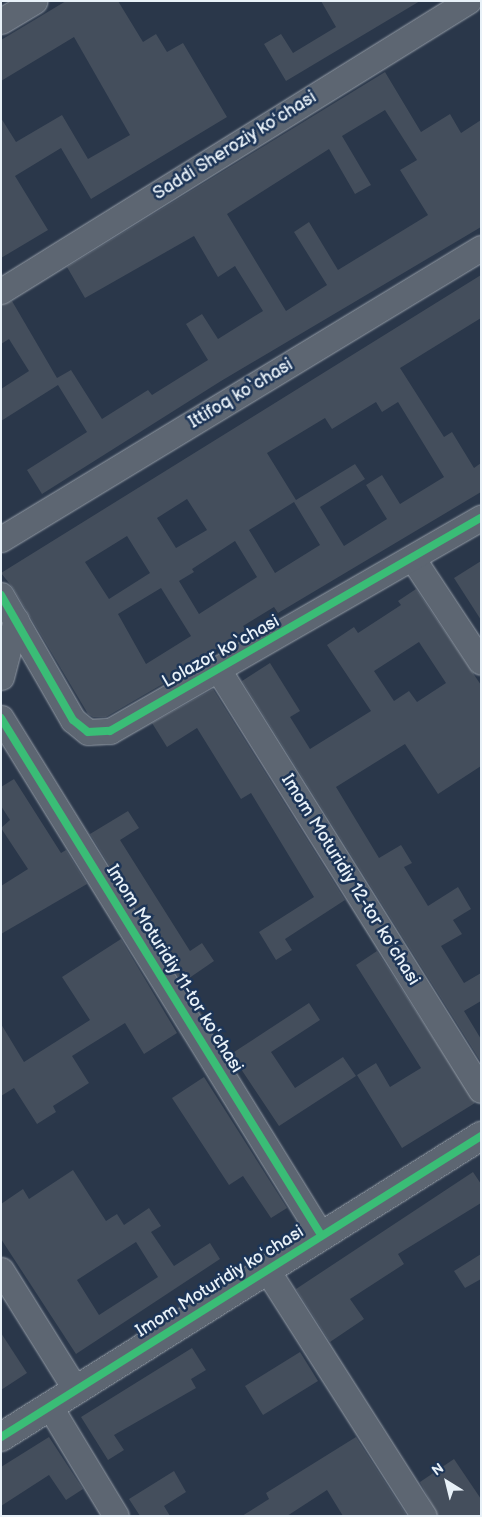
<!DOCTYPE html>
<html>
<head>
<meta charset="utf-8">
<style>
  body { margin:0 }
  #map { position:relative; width:482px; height:1517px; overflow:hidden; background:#2a374a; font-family:"Balsamiq Sans",sans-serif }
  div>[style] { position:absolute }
  .building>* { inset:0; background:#444e5c }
  .roads { filter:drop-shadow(0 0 1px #959da7) drop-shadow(0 0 1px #959da7) }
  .minor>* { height:25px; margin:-12.5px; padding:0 12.5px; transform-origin:12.5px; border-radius:12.5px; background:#5d6672 }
  .tertiary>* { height:28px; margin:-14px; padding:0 14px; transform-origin:14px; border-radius:14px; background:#5d6672 }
  .cycleway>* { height:8px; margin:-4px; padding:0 4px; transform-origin:4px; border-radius:4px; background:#3abd76 }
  span { translate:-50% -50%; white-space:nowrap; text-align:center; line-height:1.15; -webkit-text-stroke:5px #1d3557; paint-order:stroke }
  .street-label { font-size:18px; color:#e8f1f8 }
  .frame { position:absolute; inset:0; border:2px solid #e8f1f8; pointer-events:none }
  .north { position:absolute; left:422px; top:1457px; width:50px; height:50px; -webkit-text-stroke:4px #1d3557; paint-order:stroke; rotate:324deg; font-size:14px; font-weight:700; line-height:20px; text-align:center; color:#e8f1f8 }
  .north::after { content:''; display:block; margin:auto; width:18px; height:22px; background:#e8f1f8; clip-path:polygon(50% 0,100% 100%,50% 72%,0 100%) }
</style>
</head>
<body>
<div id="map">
  <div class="building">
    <i style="clip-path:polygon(66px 1px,118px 1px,143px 42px,156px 34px,167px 52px,183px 43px,227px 117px,91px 199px,61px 148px,15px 176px,48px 230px,1px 258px,1px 118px,16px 142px,62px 115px,88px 159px,130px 135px,74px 37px,1px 81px,1px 40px)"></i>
    <i style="clip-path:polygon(321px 1px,420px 1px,286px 81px,264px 44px,281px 34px,293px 53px,336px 27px)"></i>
    <i style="clip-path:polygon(evenodd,385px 72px,421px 132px,450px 114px,461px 133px,481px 120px,481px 227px,221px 381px,42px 494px,27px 470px,87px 432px,58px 385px,1px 421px,1px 389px,29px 371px,9px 339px,1px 344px,1px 305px,12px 301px,57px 378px,71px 370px,102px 419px,148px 390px,152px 395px,208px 360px,186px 324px,202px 314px,218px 339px,263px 311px,238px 271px,235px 266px,218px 277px,194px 236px,85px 298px,67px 267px,385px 72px,385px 110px,417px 160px,400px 170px,428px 215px,338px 270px,309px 222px,294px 232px,327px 285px,286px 311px,227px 214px,329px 149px,355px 194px,371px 185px,342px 136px,385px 110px)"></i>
    <i style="clip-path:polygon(evenodd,481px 275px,481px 318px,400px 368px,444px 437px,452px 432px,474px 468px,481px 463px,481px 492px,278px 613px,274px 607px,243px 626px,246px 630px,196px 662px,197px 664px,106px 717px,93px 717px,88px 714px,13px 588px,1px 573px,481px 275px,376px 402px,382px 412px,398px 402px,444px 477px,400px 504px,382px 475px,366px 485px,387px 519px,344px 546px,320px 507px,365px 479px,355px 464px,296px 500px,267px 453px,325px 418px,332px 429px,376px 402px,481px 275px,187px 499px,207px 530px,176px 548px,157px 518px,187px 499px,481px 275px,294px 502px,320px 545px,275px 573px,249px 530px,294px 502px,481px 275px,127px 536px,150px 573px,109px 599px,85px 562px,127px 536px,481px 275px,235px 541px,257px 577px,199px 614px,179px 581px,194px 572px,192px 569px,235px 541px,481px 275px,161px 588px,191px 636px,146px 664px,118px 614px,161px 588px)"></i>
    <i style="clip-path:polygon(481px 561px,481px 620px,454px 578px)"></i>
    <i style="clip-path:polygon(evenodd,416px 589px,481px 685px,481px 766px,438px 794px,405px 744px,336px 787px,379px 858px,401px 845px,412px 863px,404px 867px,428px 906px,458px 887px,471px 909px,453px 920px,462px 934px,441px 946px,464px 983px,481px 973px,481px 1001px,464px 1011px,481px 1039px,481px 1062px,242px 681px,270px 663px,300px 711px,290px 717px,310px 749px,371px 711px,327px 645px,354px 627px,358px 633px,401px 605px,398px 601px,416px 589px,419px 642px,446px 683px,417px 702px,409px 691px,394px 701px,374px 671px,419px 642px)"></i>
    <i style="clip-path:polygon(213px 689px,345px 900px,285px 939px,292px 950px,276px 960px,259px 932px,314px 897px,251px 793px,241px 799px,197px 728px,167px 747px,152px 723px)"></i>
    <i style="clip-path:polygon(14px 779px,61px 853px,66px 850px,87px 884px,1px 934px,1px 886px,28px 869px,1px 828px,10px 820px,1px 806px,1px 787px)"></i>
    <i style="clip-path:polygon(128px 811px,139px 828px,120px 840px,190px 951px,202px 943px,214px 961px,182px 983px,90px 834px)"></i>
    <i style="clip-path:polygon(121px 939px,177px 1033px,144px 1054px,125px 1023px,72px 1056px,89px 1083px,53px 1106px,56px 1112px,37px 1124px,14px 1088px,1px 1096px,1px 1024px,24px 1062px,90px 1020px,62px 977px)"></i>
    <i style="clip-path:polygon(377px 951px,475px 1103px,402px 1148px,357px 1075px,376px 1063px,390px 1087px,421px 1068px,356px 965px)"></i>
    <i style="clip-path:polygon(309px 1003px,320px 1020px,271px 1052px,295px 1088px,343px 1057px,356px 1076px,279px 1126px,231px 1054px)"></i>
    <i style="clip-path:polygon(204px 1077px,287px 1208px,271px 1218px,243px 1176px,229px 1185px,172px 1098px)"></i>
    <i style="clip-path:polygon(evenodd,73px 1170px,106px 1221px,117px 1214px,124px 1225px,149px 1208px,161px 1226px,151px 1232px,174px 1266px,210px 1243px,220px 1259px,76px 1354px,1px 1239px,1px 1204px,23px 1189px,29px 1199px,73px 1170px,136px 1242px,158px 1277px,99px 1315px,77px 1280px,136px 1242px)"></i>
    <i style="clip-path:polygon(473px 1172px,481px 1184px,481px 1203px,398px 1254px,404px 1264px,350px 1299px,364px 1319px,330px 1342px,296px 1289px)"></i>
    <i style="clip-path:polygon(481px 1254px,481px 1279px,465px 1288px,454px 1271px)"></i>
    <i style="clip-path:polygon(1px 1333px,27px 1373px,1px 1390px)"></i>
    <i style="clip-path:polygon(192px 1348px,206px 1370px,191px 1379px,196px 1388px,114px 1435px,124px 1450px,108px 1460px,81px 1417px)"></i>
    <i style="clip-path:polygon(300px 1352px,318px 1381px,263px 1415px,245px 1386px)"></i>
    <i style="clip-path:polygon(49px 1437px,83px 1489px,66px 1500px,49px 1475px,1px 1506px,1px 1467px)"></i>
    <i style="clip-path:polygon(356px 1437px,407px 1516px,343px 1516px,327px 1490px,287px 1516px,242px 1516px,269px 1499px,266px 1493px)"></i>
    <i style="clip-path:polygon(454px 1459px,481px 1499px,481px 1516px,438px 1516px,420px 1482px)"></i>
    <i style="clip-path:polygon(174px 1471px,186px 1492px,164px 1506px,170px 1516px,140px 1516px,129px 1499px)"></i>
  </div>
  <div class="roads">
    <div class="minor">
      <i style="left:1px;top:21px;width:39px;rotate:-31deg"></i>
      <i style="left:1px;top:291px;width:550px;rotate:-31.84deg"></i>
      <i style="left:1px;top:539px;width:561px;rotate:-31.23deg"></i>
      <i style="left:413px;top:559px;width:123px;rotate:56.6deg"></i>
      <i style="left:1px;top:595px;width:144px;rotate:60.1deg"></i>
      <i style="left:73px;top:720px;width:19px;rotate:39deg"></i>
      <i style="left:88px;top:732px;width:22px;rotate:-3deg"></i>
      <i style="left:110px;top:731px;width:428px;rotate:-29.9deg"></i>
      <i style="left:219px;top:671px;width:494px;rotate:58deg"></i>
      <i style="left:1px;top:677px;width:59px;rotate:-75.3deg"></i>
      <i style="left:1px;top:718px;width:608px;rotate:58.24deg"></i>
      <i style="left:1px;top:1270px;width:142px;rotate:58deg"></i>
      <i style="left:267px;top:1270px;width:292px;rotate:57.5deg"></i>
      <i style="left:50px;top:1407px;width:127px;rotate:58.8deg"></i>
    </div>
    <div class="tertiary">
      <i style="left:1px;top:1437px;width:567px;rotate:-32.09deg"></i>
    </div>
  </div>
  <div class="cycleway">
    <i style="left:1px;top:595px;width:144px;rotate:60.1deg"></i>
    <i style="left:73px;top:720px;width:19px;rotate:39deg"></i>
    <i style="left:88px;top:732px;width:22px;rotate:-3deg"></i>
    <i style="left:110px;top:731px;width:428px;rotate:-29.9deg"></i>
    <i style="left:1px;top:718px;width:608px;rotate:58.24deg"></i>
    <i style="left:1px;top:1437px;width:567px;rotate:-32.09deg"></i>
  </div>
  <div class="street-label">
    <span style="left:235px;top:146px;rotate:-32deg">Saddi Sheroziy koʻchasi</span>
    <span style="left:241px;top:394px;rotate:-31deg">Ittifoq ko‘chasi</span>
    <span style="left:221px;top:652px;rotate:-29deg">Lolazor ko‘chasi</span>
    <span style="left:350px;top:880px;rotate:58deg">Imom Moturidiy 12-tor koʻchasi</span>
    <span style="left:174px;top:969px;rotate:58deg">Imom Moturidiy 11-tor koʻchasi</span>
    <span style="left:220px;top:1282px;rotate:-32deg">Imom Moturidiy koʻchasi</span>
  </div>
  <div class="frame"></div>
  <div class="north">N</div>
</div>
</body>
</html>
